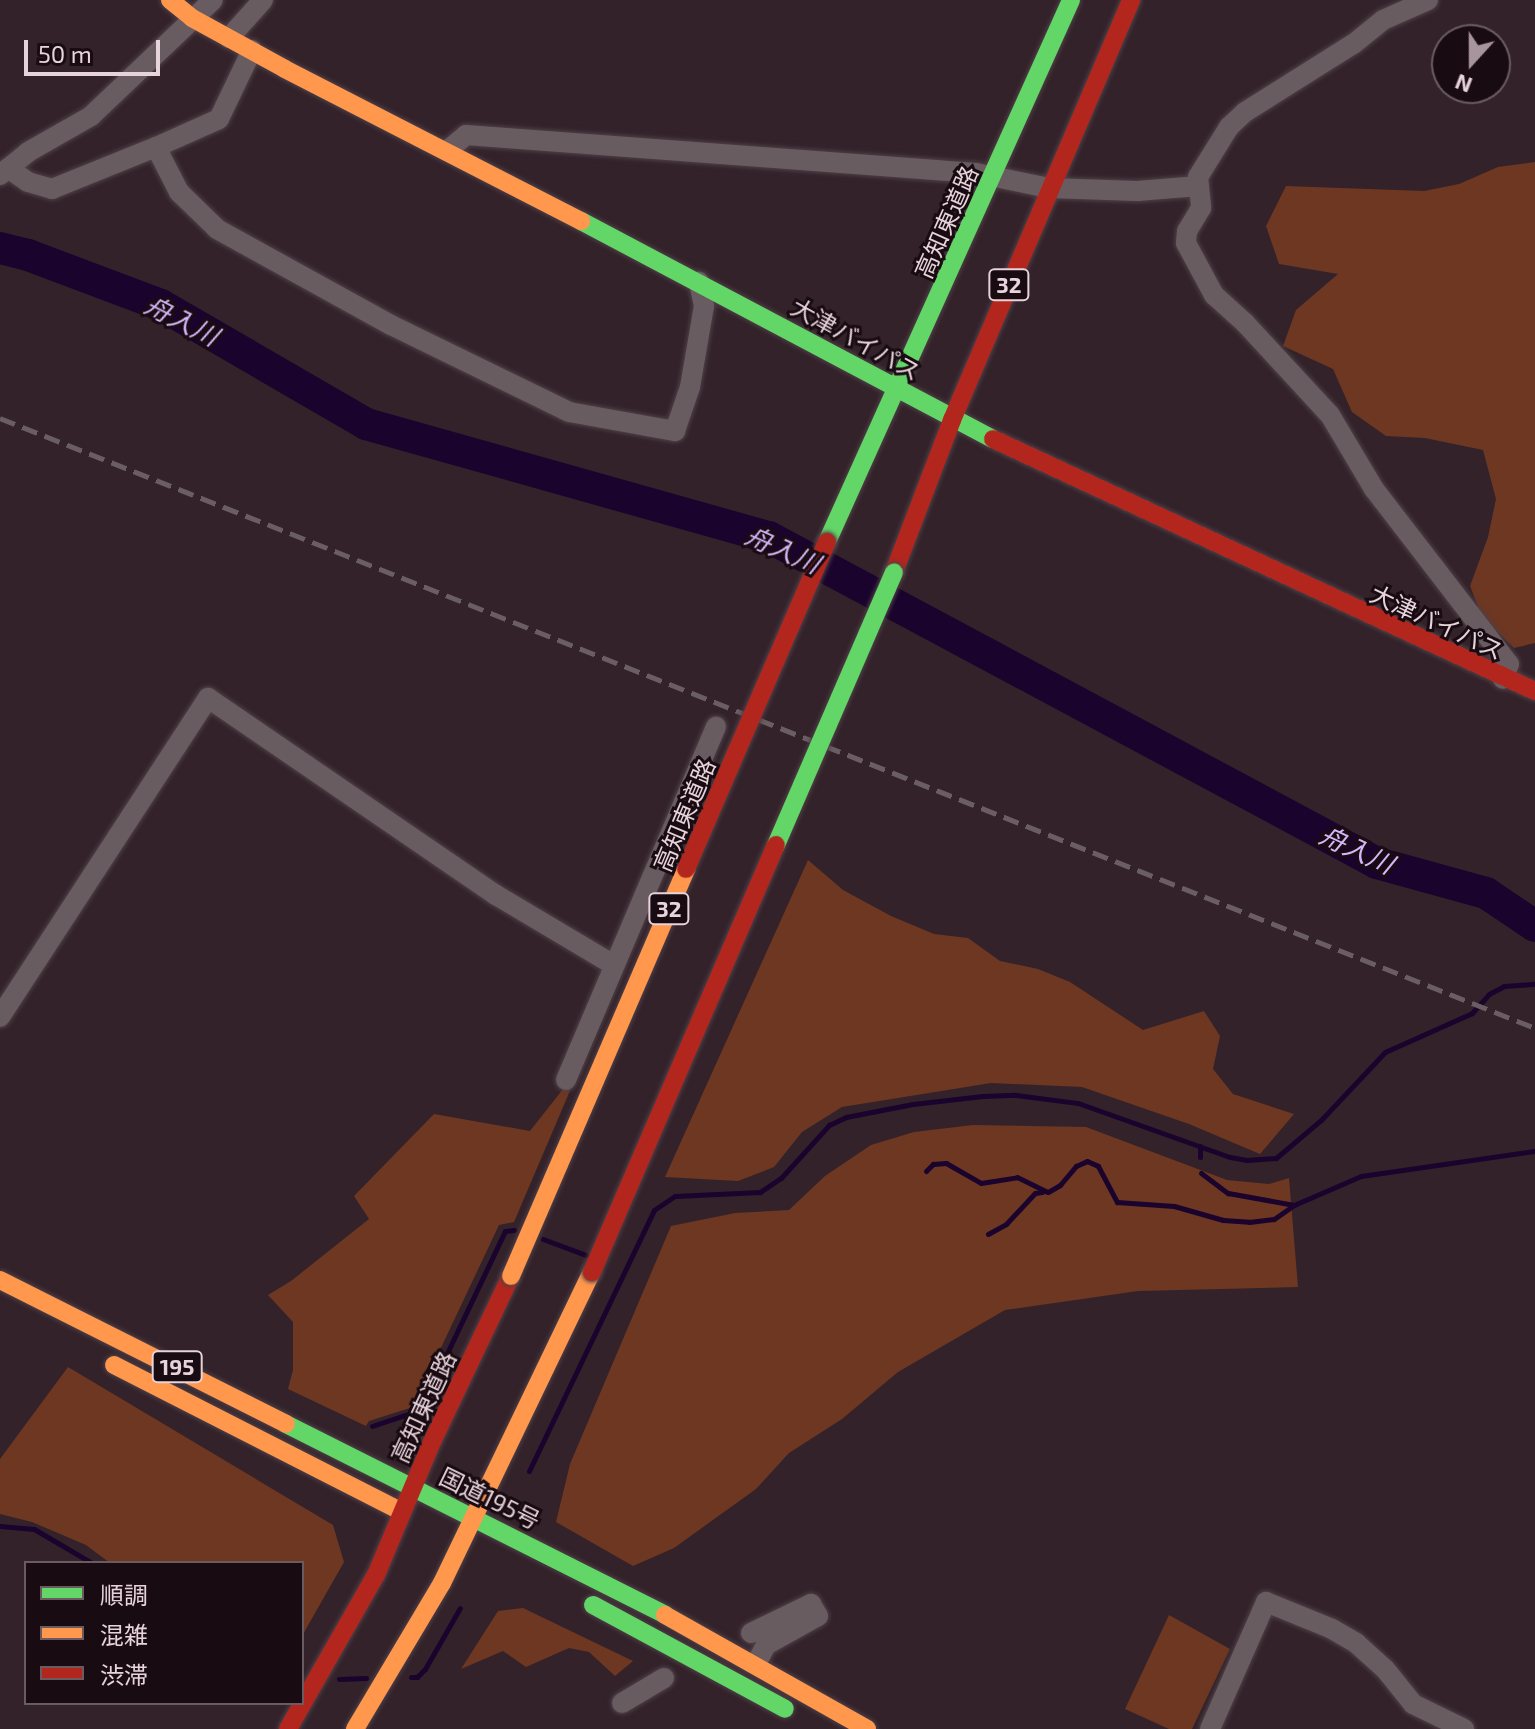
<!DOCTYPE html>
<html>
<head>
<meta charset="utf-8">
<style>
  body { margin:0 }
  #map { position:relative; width:1535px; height:1729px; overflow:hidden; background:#33222a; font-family:"Exo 2","Noto Sans JP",sans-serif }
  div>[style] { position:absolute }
  .green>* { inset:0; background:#6d3722 }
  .stream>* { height:5px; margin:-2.5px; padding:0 2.5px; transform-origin:2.5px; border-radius:2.5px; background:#1a032d }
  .river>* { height:32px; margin:-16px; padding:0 16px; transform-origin:16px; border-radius:16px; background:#1a032d }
  .roads { filter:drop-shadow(0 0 2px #4f4047) drop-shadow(0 0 2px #4f4047) }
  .street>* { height:20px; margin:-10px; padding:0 10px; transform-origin:10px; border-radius:10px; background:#695c61 }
  .fast>* { height:18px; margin:-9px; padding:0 9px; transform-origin:9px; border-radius:9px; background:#63d668 }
  .slow>* { height:18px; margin:-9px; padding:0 9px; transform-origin:9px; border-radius:9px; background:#ff974d }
  .jam>* { height:18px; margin:-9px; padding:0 9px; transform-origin:9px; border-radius:9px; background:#b3261e }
  .rail>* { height:5px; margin-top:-2.5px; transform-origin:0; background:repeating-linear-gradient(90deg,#6a5e63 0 16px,transparent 0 24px) }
  .bridges { filter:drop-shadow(0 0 2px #4f4047) drop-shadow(0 0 2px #4f4047) }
  .fast-bridge>* { height:18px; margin:-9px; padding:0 9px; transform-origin:9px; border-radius:9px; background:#63d668 }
  .slow-bridge>* { height:18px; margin:-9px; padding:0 9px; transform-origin:9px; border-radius:9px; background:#ff974d }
  .jam-bridge>* { height:18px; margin:-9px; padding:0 9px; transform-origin:9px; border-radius:9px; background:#b3261e }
  span { translate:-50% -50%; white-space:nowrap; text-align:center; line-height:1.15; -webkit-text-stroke:6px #180b11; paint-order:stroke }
  .shield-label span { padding:2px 6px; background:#180b11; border:2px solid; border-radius:6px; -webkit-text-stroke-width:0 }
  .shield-label { font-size:22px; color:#e7d3da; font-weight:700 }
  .street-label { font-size:24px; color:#e7d3da }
  .water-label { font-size:26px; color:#d5b5fb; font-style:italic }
  .legend { position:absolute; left:24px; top:1561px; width:280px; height:144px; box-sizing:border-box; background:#180b11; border:2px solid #6b5b61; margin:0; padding:10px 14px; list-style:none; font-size:24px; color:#e7d3da }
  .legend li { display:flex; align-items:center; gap:16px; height:40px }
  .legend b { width:40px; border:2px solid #6b5b61 }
  .north { position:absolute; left:1431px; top:24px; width:80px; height:80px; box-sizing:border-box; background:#180b11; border:2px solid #6b5b61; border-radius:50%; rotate:201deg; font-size:22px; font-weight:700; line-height:32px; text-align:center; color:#e7d3da }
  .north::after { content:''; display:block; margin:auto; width:28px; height:36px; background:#a8959c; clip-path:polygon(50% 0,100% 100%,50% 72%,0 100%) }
  .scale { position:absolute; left:24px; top:40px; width:136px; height:36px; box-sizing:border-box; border:4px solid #e7d3da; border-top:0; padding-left:10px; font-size:24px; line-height:28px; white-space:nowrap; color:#e7d3da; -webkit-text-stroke:6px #180b11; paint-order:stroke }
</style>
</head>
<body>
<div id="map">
  <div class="green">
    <i style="clip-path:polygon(1535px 162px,1535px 643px,1514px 648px,1482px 617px,1470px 586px,1488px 537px,1496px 499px,1483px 450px,1425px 438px,1386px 436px,1352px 412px,1333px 369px,1283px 346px,1296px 310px,1338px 274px,1279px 264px,1266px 226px,1286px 186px,1424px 191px,1459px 184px,1498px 167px)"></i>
    <i style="clip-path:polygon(808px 860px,843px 890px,891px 916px,934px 934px,968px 938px,1000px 961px,1038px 969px,1070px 982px,1143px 1030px,1204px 1011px,1220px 1036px,1213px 1069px,1233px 1094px,1294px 1114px,1260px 1154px,1189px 1124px,1082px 1087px,991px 1083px,842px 1107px,802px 1132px,774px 1167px,738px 1181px,665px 1177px)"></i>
    <i style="clip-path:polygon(567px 1084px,572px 1086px,514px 1222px,499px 1225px,413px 1407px,369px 1421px,366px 1426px,288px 1389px,293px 1370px,293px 1322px,268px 1295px,291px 1281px,369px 1219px,354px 1196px,434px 1114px,530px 1131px)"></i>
    <i style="clip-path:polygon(973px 1125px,1086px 1127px,1227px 1180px,1269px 1184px,1289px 1178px,1298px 1287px,1138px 1291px,1005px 1310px,898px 1372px,842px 1419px,789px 1453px,756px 1489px,674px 1548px,633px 1566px,556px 1522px,570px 1464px,671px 1226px,735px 1213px,789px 1210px,825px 1176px,871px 1145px,914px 1132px)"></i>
    <i style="clip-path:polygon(68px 1367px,333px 1525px,344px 1562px,302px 1636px,302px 1563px,110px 1563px,86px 1545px,32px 1522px,0 1514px,0 1459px)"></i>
    <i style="clip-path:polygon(523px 1608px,633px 1661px,615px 1676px,589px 1652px,569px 1648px,526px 1667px,503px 1651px,461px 1669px,498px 1611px)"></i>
    <i style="clip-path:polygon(1169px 1615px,1230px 1649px,1192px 1729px,1169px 1729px,1125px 1709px)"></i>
  </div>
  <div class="stream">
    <i style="left:1200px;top:1157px;width:11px;rotate:-90deg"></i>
    <i style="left:926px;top:1171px;width:10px;rotate:-45deg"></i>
    <i style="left:933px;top:1164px;width:13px;rotate:-4deg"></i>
    <i style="left:946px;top:1163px;width:40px;rotate:29.7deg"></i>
    <i style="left:981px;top:1183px;width:36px;rotate:-9deg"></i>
    <i style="left:1017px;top:1177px;width:34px;rotate:26deg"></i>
    <i style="left:1048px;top:1192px;width:14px;rotate:-30deg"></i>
    <i style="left:1060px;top:1185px;width:25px;rotate:-50deg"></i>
    <i style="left:1076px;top:1166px;width:12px;rotate:-24deg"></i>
    <i style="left:1087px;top:1161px;width:12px;rotate:24deg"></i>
    <i style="left:1098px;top:1166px;width:41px;rotate:62.2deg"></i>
    <i style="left:1117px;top:1202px;width:57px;rotate:4deg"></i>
    <i style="left:1174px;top:1206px;width:51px;rotate:15.9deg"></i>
    <i style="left:1223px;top:1220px;width:26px;rotate:4deg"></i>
    <i style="left:1249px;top:1222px;width:25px;rotate:-7deg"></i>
    <i style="left:1274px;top:1219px;width:24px;rotate:-35deg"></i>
    <i style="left:1294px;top:1205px;width:73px;rotate:-23.4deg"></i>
    <i style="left:1361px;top:1176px;width:176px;rotate:-8.2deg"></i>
    <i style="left:1201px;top:1173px;width:34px;rotate:37deg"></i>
    <i style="left:1228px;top:1193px;width:67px;rotate:10.3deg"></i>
    <i style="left:988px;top:1234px;width:21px;rotate:-29deg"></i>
    <i style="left:1006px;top:1224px;width:42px;rotate:-46.9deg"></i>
    <i style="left:1035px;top:1193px;width:7px;rotate:-8deg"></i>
    <i style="left:543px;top:1239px;width:46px;rotate:20.4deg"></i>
    <i style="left:372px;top:1426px;width:51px;rotate:-18.4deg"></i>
    <i style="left:420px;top:1410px;width:198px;rotate:-64.6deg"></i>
    <i style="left:505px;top:1231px;width:9px;rotate:-6deg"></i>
    <i style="left:529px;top:1471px;width:289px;rotate:-64.4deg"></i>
    <i style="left:654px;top:1210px;width:25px;rotate:-34deg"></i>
    <i style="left:675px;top:1196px;width:85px;rotate:-2.7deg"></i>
    <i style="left:760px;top:1192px;width:25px;rotate:-34deg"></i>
    <i style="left:781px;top:1178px;width:72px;rotate:-47.8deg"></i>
    <i style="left:829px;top:1125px;width:19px;rotate:-25deg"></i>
    <i style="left:846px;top:1117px;width:68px;rotate:-11deg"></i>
    <i style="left:913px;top:1104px;width:70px;rotate:-6.5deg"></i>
    <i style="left:983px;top:1096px;width:33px;rotate:-2deg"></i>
    <i style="left:1016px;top:1095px;width:63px;rotate:7.4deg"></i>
    <i style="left:1078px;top:1103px;width:161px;rotate:19.6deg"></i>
    <i style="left:1230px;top:1157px;width:17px;rotate:10deg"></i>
    <i style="left:1247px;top:1160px;width:29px;rotate:-4deg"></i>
    <i style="left:1276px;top:1158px;width:59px;rotate:-40.2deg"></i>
    <i style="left:1321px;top:1120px;width:93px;rotate:-46.7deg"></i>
    <i style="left:1385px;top:1052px;width:95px;rotate:-24.1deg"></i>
    <i style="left:1472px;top:1013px;width:25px;rotate:-48deg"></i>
    <i style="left:1489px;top:994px;width:17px;rotate:-28deg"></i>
    <i style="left:1504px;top:986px;width:31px;rotate:-4deg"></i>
    <i style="left:0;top:1526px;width:34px;rotate:5deg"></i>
    <i style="left:34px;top:1529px;width:67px;rotate:30.4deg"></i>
    <i style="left:411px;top:1677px;width:6px"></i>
    <i style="left:417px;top:1677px;width:11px;rotate:-45deg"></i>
    <i style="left:425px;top:1669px;width:70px;rotate:-60.2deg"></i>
    <i style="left:339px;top:1679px;width:27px;rotate:-2deg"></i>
  </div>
  <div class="river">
    <i style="left:0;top:248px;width:29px;rotate:14deg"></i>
    <i style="left:28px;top:255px;width:142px;rotate:20.6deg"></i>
    <i style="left:161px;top:305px;width:237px;rotate:30.1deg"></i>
    <i style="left:366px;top:424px;width:419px;rotate:15.7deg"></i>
    <i style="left:769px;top:537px;width:690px;rotate:28.2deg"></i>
    <i style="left:1377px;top:863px;width:113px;rotate:15.4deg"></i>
    <i style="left:1486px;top:893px;width:59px;rotate:34deg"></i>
  </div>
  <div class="roads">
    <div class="street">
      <i style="left:1428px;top:0;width:49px;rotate:156deg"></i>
      <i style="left:1383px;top:20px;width:38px;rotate:141deg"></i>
      <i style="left:1353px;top:44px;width:128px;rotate:147.8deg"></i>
      <i style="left:1245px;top:112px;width:22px;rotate:137deg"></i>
      <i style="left:1229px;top:127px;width:59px;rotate:121.8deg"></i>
      <i style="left:1198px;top:177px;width:31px;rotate:84deg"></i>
      <i style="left:1201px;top:208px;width:27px;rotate:121deg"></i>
      <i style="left:1187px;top:231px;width:12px;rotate:95deg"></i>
      <i style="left:1186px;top:243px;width:59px;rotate:61.7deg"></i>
      <i style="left:1214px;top:295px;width:42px;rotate:42.1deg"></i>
      <i style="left:1245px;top:323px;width:125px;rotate:47.3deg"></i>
      <i style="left:1330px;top:415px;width:86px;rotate:59.3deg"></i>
      <i style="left:1374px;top:489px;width:221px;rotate:52.4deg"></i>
      <i style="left:1509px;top:664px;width:16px;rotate:112deg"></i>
      <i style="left:229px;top:38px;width:51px;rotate:-48.2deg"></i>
      <i style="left:252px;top:50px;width:76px;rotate:115.6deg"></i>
      <i style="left:219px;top:119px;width:69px;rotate:156deg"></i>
      <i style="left:156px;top:147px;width:51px;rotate:62.9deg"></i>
      <i style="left:179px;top:192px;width:53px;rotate:44.2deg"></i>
      <i style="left:217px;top:229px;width:199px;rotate:28.9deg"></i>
      <i style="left:391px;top:325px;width:198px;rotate:26deg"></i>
      <i style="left:569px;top:412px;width:108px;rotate:10.2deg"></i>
      <i style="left:675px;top:431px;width:46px;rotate:-71.2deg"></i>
      <i style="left:690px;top:387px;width:82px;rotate:-80.2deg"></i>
      <i style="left:704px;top:306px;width:25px;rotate:-102deg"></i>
      <i style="left:447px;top:151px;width:25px;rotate:-40deg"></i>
      <i style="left:466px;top:135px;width:511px;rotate:4.26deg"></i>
      <i style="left:976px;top:173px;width:75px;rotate:11.6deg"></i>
      <i style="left:1049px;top:188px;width:88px;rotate:2deg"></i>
      <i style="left:1137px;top:191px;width:62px;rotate:-4.6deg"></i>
      <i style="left:8px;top:168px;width:24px;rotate:35deg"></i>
      <i style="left:28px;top:182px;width:25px;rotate:16deg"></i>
      <i style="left:52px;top:189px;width:112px;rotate:-22deg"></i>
      <i style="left:0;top:175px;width:36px;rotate:-39deg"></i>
      <i style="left:28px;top:152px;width:73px;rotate:-29.7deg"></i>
      <i style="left:91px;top:116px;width:168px;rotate:-43.6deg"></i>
      <i style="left:0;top:1017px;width:381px;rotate:-56.9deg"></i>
      <i style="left:208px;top:698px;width:349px;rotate:34.4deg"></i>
      <i style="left:496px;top:895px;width:137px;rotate:30.7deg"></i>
      <i style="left:566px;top:1080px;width:384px;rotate:-67deg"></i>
      <i style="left:751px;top:1633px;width:67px;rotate:-25.8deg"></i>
      <i style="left:811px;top:1604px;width:14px;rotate:60deg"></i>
      <i style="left:818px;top:1616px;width:60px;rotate:150.9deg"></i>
      <i style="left:766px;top:1645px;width:21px;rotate:118deg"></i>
      <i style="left:622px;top:1703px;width:49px;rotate:-30.8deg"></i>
      <i style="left:1210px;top:1729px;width:139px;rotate:-66.2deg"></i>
      <i style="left:1266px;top:1602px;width:71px;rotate:22.2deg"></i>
      <i style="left:1332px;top:1629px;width:28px;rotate:30deg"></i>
      <i style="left:1356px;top:1643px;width:39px;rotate:42deg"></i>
      <i style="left:1385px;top:1669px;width:45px;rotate:51.3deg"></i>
      <i style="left:1413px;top:1704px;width:57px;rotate:26.1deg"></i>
    </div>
    <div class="fast">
      <i style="left:581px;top:221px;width:466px;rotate:27.9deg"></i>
      <i style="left:827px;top:542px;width:594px;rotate:-65.76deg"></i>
      <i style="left:286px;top:1424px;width:424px;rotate:26.7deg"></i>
      <i style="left:593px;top:1605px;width:218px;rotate:28.4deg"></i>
    </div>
    <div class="slow">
      <i style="left:170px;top:0;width:28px;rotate:39deg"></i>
      <i style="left:192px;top:18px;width:106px;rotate:28.7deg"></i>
      <i style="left:285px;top:69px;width:333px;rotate:27.2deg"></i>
      <i style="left:0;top:1280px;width:320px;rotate:26.7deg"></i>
      <i style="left:114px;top:1365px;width:322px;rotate:27deg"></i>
      <i style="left:665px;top:1615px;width:232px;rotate:29.4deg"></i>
      <i style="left:355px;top:1729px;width:170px;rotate:-59.2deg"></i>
      <i style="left:442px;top:1583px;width:345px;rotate:-64.3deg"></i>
    </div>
    <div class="jam">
      <i style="left:993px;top:439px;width:598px;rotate:24.94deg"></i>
      <i style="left:894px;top:572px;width:163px;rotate:-69.1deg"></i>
      <i style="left:952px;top:420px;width:457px;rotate:-66.9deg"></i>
      <i style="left:288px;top:1729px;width:177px;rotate:-60.3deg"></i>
      <i style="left:376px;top:1575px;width:144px;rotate:-67.2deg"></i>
      <i style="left:432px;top:1442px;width:184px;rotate:-64.6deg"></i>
    </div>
  </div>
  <div class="rail">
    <i style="left:0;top:418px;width:1652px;rotate:21.67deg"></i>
  </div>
  <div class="bridges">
    <div class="fast-bridge">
      <i style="left:776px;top:845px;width:297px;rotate:-66.6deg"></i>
    </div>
    <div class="slow-bridge">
      <i style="left:511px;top:1276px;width:443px;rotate:-66.7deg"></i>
    </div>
    <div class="jam-bridge">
      <i style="left:686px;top:869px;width:356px;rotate:-66.7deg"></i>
      <i style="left:592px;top:1272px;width:465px;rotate:-66.7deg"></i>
    </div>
  </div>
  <div class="shield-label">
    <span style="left:1009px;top:285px">32</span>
    <span style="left:669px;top:909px">32</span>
    <span style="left:177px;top:1367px">195</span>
  </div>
  <div class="street-label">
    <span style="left:946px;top:222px;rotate:-66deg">高知東道路</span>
    <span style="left:856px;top:339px;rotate:29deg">大津バイパス</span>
    <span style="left:1437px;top:622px;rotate:25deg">大津バイパス</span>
    <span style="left:684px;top:815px;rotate:-67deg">高知東道路</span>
    <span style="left:423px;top:1407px;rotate:-65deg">高知東道路</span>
    <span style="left:490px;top:1498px;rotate:26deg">国道195号</span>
  </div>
  <div class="water-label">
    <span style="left:182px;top:320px;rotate:27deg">舟入川</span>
    <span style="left:783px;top:549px;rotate:24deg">舟入川</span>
    <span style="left:1357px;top:849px;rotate:25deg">舟入川</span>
  </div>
  <ul class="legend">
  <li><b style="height:10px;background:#63d668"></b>順調</li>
  <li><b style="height:10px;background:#ff974d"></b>混雑</li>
  <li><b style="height:10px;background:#b3261e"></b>渋滞</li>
  </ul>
  <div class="north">N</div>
  <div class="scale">50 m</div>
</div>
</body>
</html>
